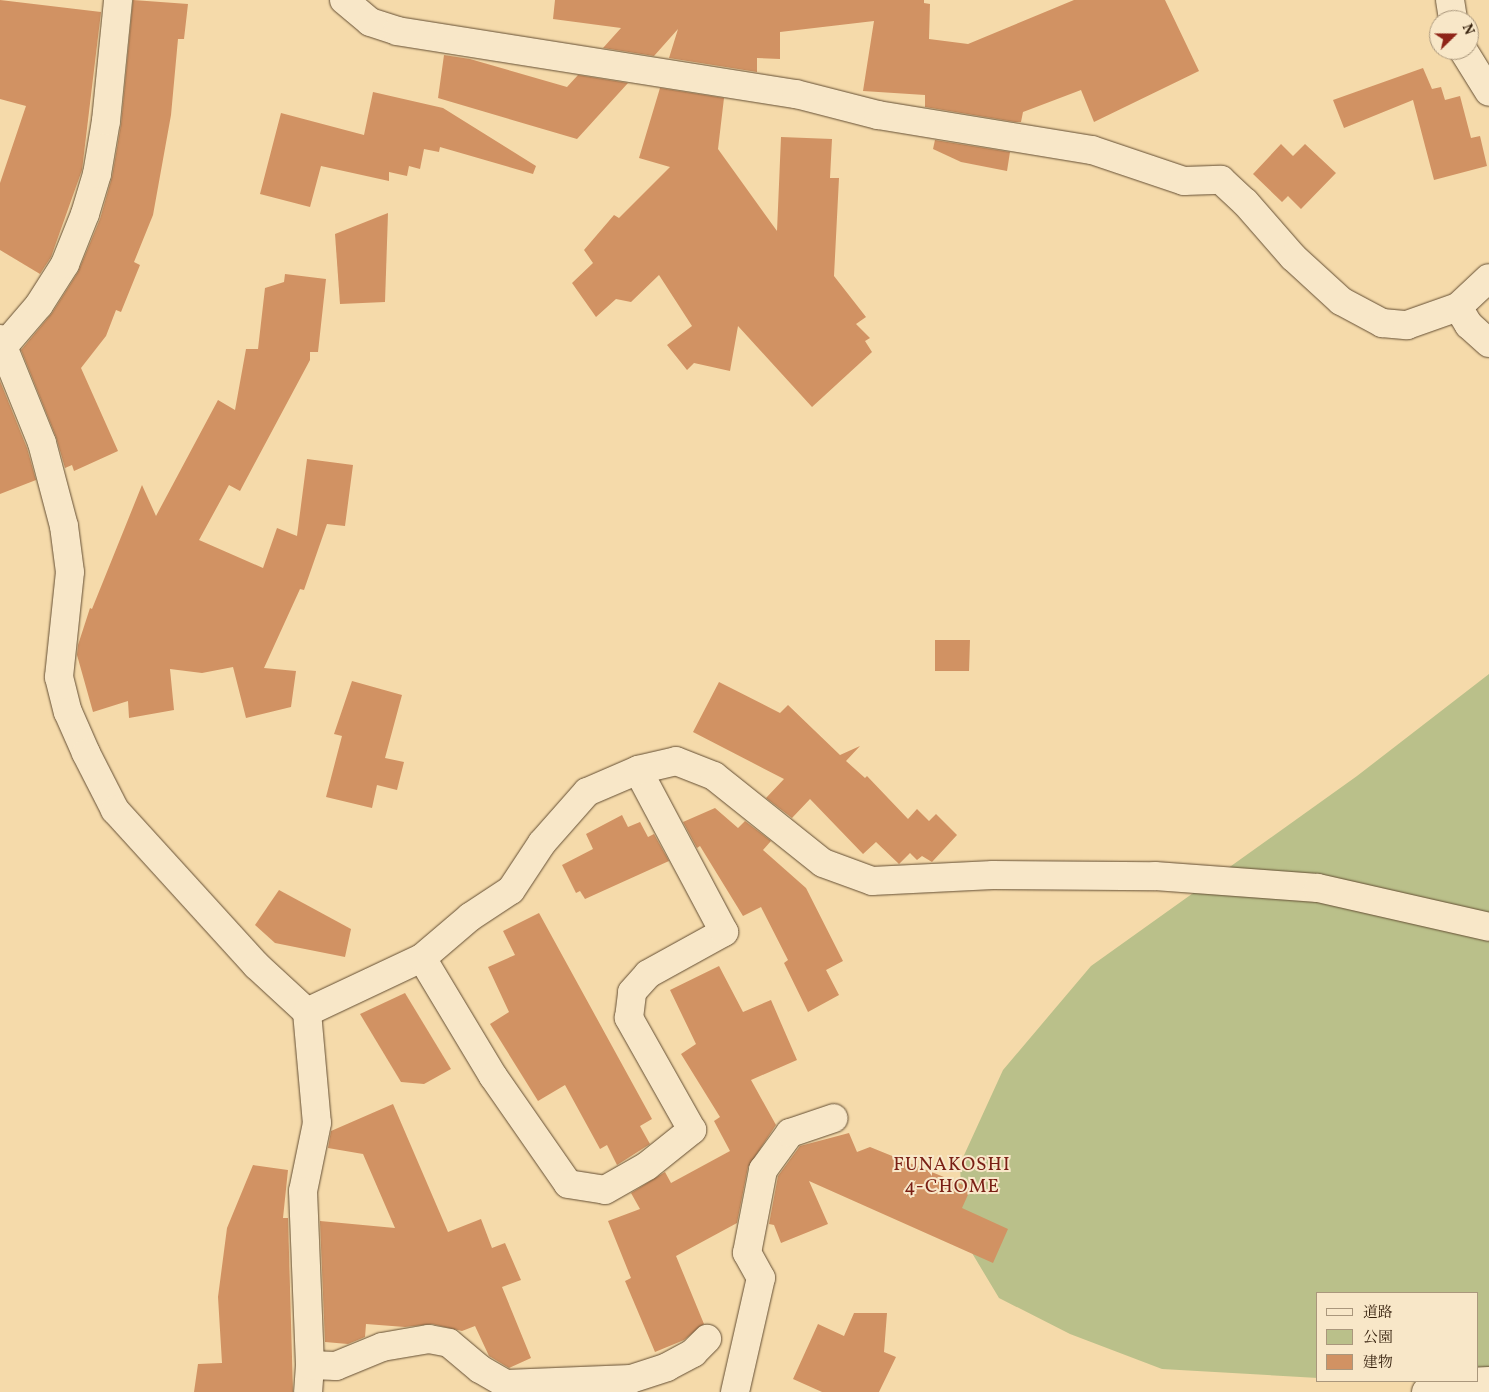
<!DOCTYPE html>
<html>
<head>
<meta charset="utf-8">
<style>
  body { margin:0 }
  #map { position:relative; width:1489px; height:1392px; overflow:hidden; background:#f5daaa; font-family:Vollkorn,"Noto Serif JP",serif }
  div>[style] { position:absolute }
  .green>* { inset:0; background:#bac08a }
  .building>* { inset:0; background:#d19263 }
  .roads { filter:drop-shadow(0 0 1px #644e33) drop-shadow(0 0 1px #644e33) }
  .street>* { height:28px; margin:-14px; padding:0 14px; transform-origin:14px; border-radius:14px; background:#f8e7c8 }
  span { translate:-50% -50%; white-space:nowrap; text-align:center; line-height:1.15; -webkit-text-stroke:4px #f8e7c8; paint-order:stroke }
  .neighbourhood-label { font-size:19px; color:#7a1f14; letter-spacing:1px }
  .legend { position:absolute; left:1316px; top:1292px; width:162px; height:90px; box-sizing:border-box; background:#f8e7c8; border:1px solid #aa977c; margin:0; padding:6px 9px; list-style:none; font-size:15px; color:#341f0b }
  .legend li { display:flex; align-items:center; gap:10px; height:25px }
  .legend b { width:25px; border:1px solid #aa977c }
  .north { position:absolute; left:1429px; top:10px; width:50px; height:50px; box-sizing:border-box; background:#f8e7c8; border:1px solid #aa977c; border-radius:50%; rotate:68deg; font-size:14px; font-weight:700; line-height:20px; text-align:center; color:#341f0b }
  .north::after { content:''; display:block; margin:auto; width:18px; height:22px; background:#8f2418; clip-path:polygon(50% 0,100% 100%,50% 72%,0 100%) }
</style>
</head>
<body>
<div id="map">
  <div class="green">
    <i style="clip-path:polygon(1489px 674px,1489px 1385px,1384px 1381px,1478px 1381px,1478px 1293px,1318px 1293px,1318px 1378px,1162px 1369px,1070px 1334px,999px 1298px,963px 1238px,960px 1164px,1003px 1070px,1091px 966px,1357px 776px)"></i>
  </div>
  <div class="building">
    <i style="clip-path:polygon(0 0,101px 12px,82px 170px,51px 257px,40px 274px,0 250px,0 183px,26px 106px,0 99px)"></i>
    <i style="clip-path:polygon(133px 0,188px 4px,184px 39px,178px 39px,171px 115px,153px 215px,134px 262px,140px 265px,121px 312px,116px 310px,106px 336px,81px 368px,118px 451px,74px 471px,72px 465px,65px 468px,56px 437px,21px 350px,52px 313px,78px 272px,100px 219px,112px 177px,121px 124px)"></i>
    <i style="clip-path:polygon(555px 0,924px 0,924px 3px,930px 4px,929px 39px,968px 44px,1074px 0,1165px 0,1199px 71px,1094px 122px,1081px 90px,1023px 112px,1021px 122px,1015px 122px,925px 107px,925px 95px,863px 91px,874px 21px,780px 32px,780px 59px,757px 58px,757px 72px,669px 58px,678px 29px,654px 56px,603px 48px,621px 28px,553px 19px)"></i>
    <i style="clip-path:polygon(444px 55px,470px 59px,567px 87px,578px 75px,628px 83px,577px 139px,438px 98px)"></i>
    <i style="clip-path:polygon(1423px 68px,1432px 89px,1441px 87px,1445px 100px,1460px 96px,1471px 138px,1480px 136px,1487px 166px,1434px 180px,1413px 100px,1344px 128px,1333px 100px)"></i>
    <i style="clip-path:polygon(660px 88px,724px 98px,718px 149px,777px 231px,781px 137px,832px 139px,830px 178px,839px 178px,834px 276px,866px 317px,856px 324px,870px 338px,865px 341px,872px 352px,812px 407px,738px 326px,730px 371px,694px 363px,687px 370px,667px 345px,692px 326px,659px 275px,631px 302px,616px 299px,596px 317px,572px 283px,593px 263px,584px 250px,614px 215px,619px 218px,670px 167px,639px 158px)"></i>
    <i style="clip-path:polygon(373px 92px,443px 108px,536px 166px,533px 174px,440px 147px,439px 152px,424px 149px,420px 169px,409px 166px,407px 176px,389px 172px,389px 181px,321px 166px,310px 207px,260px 194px,281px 113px,364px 135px)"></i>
    <i style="clip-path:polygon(935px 140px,1010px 152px,1007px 171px,961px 162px,933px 149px)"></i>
    <i style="clip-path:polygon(1281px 144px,1293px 156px,1305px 144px,1336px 173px,1301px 209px,1288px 196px,1282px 202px,1253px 174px)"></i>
    <i style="clip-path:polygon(388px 213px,385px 302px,340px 304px,335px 234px)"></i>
    <i style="clip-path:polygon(285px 274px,326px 279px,318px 352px,310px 352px,310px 360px,240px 491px,229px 485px,199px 540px,263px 568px,277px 528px,297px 536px,307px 459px,353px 465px,345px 526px,327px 524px,304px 590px,300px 589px,264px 668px,296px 671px,291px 707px,246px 718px,233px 667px,202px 673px,170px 669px,174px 710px,129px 718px,128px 701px,93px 712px,77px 655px,78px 645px,90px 608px,92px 609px,142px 485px,156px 516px,218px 400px,235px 410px,246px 349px,258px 349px,265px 288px,284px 282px)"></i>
    <i style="clip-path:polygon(0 381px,27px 448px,36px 480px,0 494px)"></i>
    <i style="clip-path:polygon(935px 640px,970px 640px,969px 671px,935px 671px)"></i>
    <i style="clip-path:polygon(352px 681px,402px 695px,385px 758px,404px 762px,397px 790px,377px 785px,372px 808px,326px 797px,342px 736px,334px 734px)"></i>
    <i style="clip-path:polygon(719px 682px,780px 713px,788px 705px,840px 755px,860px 746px,846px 761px,865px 778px,867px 776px,908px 819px,917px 809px,929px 821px,936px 814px,957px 835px,932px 862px,922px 856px,917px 860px,910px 853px,899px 864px,876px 842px,863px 854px,810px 799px,792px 818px,766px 798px,784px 779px,693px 732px)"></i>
    <i style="clip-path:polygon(715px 808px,738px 828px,745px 821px,771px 841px,763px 850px,806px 888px,843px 961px,826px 970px,839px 995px,808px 1012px,784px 963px,788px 960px,761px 907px,743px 916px,700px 846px,697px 848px,683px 822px)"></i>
    <i style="clip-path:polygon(622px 815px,628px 827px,640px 822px,648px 837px,654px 834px,669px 861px,585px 899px,580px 891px,576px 893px,562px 865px,593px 849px,586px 834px)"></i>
    <i style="clip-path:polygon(279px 890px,351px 929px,345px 957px,275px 943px,255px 925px)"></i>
    <i style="clip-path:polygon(539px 913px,652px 1119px,640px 1126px,650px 1144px,617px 1165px,607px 1145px,600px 1149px,565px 1085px,538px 1101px,490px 1024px,509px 1012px,488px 967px,515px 955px,503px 931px)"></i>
    <i style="clip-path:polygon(719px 966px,743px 1012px,771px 1000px,797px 1060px,751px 1080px,776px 1125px,748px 1167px,737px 1223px,676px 1256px,704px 1324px,684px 1340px,655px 1352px,625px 1281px,631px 1278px,608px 1221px,640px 1209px,631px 1193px,665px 1172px,671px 1183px,730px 1151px,714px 1121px,720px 1117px,681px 1054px,696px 1044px,670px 990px)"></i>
    <i style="clip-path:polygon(405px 993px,451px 1069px,424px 1084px,401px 1082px,360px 1014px)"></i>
    <i style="clip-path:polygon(393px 1104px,448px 1232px,481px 1219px,492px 1248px,505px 1243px,521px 1280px,502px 1287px,531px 1358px,509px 1368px,489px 1356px,475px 1326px,462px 1331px,432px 1324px,405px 1327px,366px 1324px,365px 1337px,348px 1344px,325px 1342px,320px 1221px,395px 1228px,363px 1154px,328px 1148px,331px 1131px)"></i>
    <i style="clip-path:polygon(849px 1133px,857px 1152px,870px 1147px,971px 1188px,962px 1208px,1008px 1229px,993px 1263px,809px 1181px,828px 1224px,781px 1243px,774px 1225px,769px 1224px,778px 1176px,800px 1146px)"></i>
    <i style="clip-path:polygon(253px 1165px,288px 1170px,283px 1218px,288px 1218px,293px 1392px,194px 1392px,198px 1364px,222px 1363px,218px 1297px,227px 1228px)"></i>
    <i style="clip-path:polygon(854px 1313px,887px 1313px,884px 1352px,896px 1357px,879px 1392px,822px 1392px,793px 1379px,818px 1324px,844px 1336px)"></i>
  </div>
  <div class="roads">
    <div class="street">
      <i style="left:344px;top:0;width:34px;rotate:40deg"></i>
      <i style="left:370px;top:22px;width:28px;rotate:18deg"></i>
      <i style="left:397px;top:31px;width:404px;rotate:9deg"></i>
      <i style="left:796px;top:94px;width:85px;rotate:14.4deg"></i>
      <i style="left:878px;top:115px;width:217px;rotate:9.3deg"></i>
      <i style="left:1092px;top:150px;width:97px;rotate:18.6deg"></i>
      <i style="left:1184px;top:181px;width:37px;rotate:-2deg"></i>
      <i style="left:1221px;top:180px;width:33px;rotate:43deg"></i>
      <i style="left:1245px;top:202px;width:73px;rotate:48.9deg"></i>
      <i style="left:1293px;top:257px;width:65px;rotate:42.5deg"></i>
      <i style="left:1341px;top:301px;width:47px;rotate:28.2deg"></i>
      <i style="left:1382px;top:323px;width:25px;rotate:5deg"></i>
      <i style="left:1407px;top:325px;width:54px;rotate:-19.4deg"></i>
      <i style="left:1458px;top:307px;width:21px;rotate:59deg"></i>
      <i style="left:1469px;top:325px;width:27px;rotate:42deg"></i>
      <i style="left:1450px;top:0;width:20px;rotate:81deg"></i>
      <i style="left:1463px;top:50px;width:49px;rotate:58.2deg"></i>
      <i style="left:1458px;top:307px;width:42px;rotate:-43.1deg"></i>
      <i style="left:0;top:339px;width:112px;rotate:68deg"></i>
      <i style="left:42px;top:443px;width:86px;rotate:75.2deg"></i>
      <i style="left:64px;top:526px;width:46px;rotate:82.6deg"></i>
      <i style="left:70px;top:572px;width:106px;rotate:96deg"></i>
      <i style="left:59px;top:677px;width:36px;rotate:76deg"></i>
      <i style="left:68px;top:712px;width:45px;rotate:66.3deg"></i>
      <i style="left:86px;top:753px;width:64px;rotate:63deg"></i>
      <i style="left:115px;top:810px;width:210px;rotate:47.7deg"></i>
      <i style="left:256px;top:965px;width:69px;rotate:42.7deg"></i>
      <i style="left:307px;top:1012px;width:111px;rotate:84.9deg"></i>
      <i style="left:317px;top:1123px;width:69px;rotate:101.6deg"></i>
      <i style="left:303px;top:1191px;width:174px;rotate:87.7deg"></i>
      <i style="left:310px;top:1365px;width:27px;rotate:94deg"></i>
      <i style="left:3px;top:347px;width:55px;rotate:-49.4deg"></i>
      <i style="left:39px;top:305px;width:49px;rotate:-57.6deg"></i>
      <i style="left:65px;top:264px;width:54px;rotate:-68.2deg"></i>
      <i style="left:85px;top:214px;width:42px;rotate:-73.3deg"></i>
      <i style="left:97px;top:174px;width:54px;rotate:-80.4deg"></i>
      <i style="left:106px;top:121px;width:122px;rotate:-84.3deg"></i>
      <i style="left:422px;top:958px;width:138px;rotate:59deg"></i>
      <i style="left:493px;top:1076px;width:131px;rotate:55.2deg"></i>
      <i style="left:568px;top:1184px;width:37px;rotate:9deg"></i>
      <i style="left:605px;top:1190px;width:48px;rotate:-29.7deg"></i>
      <i style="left:647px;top:1166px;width:58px;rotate:-38.7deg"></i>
      <i style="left:692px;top:1130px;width:129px;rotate:-119.4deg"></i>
      <i style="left:629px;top:1018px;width:26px;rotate:-83deg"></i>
      <i style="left:632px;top:992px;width:24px;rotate:-48deg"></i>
      <i style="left:648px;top:974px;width:87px;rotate:-28.9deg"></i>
      <i style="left:724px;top:932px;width:183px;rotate:-118deg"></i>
      <i style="left:307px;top:1012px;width:127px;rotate:-25.2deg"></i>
      <i style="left:422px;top:958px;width:63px;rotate:-40.5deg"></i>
      <i style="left:470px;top:917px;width:49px;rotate:-33.4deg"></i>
      <i style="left:511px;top:890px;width:56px;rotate:-56.6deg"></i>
      <i style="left:542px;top:843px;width:68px;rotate:-48.6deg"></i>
      <i style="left:587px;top:792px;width:56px;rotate:-23.3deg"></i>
      <i style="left:638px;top:770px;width:39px;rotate:-13deg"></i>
      <i style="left:676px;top:761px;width:41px;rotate:21.5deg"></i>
      <i style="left:714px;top:776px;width:139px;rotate:38.6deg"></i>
      <i style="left:823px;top:863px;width:52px;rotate:20.2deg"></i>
      <i style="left:872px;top:881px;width:121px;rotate:-2.8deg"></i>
      <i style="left:993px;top:875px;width:162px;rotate:0.4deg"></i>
      <i style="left:1155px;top:876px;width:163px;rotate:4.2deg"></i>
      <i style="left:1318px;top:888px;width:175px;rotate:12.8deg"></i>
      <i style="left:310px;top:1365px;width:26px;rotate:2deg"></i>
      <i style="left:336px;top:1366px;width:50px;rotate:-22.4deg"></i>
      <i style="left:382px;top:1347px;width:48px;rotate:-9.7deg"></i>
      <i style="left:429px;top:1339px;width:20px;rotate:11deg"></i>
      <i style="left:449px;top:1343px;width:40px;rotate:40deg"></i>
      <i style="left:480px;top:1369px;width:30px;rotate:30deg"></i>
      <i style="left:506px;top:1384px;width:125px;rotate:-2.3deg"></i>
      <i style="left:631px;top:1379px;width:38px;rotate:-18deg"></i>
      <i style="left:667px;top:1367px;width:30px;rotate:-28deg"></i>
      <i style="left:693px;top:1353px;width:20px;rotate:-45deg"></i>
      <i style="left:735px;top:1392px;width:117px;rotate:-77.2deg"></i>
      <i style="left:761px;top:1278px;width:29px;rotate:-119deg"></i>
      <i style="left:747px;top:1253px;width:85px;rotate:-79.1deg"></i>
      <i style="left:763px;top:1170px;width:46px;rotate:-53.9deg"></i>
      <i style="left:790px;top:1133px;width:46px;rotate:-18.8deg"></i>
      <i style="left:1426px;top:1392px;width:23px;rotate:-23deg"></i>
      <i style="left:1447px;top:1383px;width:42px;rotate:-2.7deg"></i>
    </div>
  </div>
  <div class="neighbourhood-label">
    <span style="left:952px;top:1177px">FUNAKOSHI<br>4-CHOME</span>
  </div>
  <ul class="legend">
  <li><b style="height:6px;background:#f8e7c8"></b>道路</li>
  <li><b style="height:14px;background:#bac08a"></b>公園</li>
  <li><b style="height:14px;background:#d19263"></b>建物</li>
  </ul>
  <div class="north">N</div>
</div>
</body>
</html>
